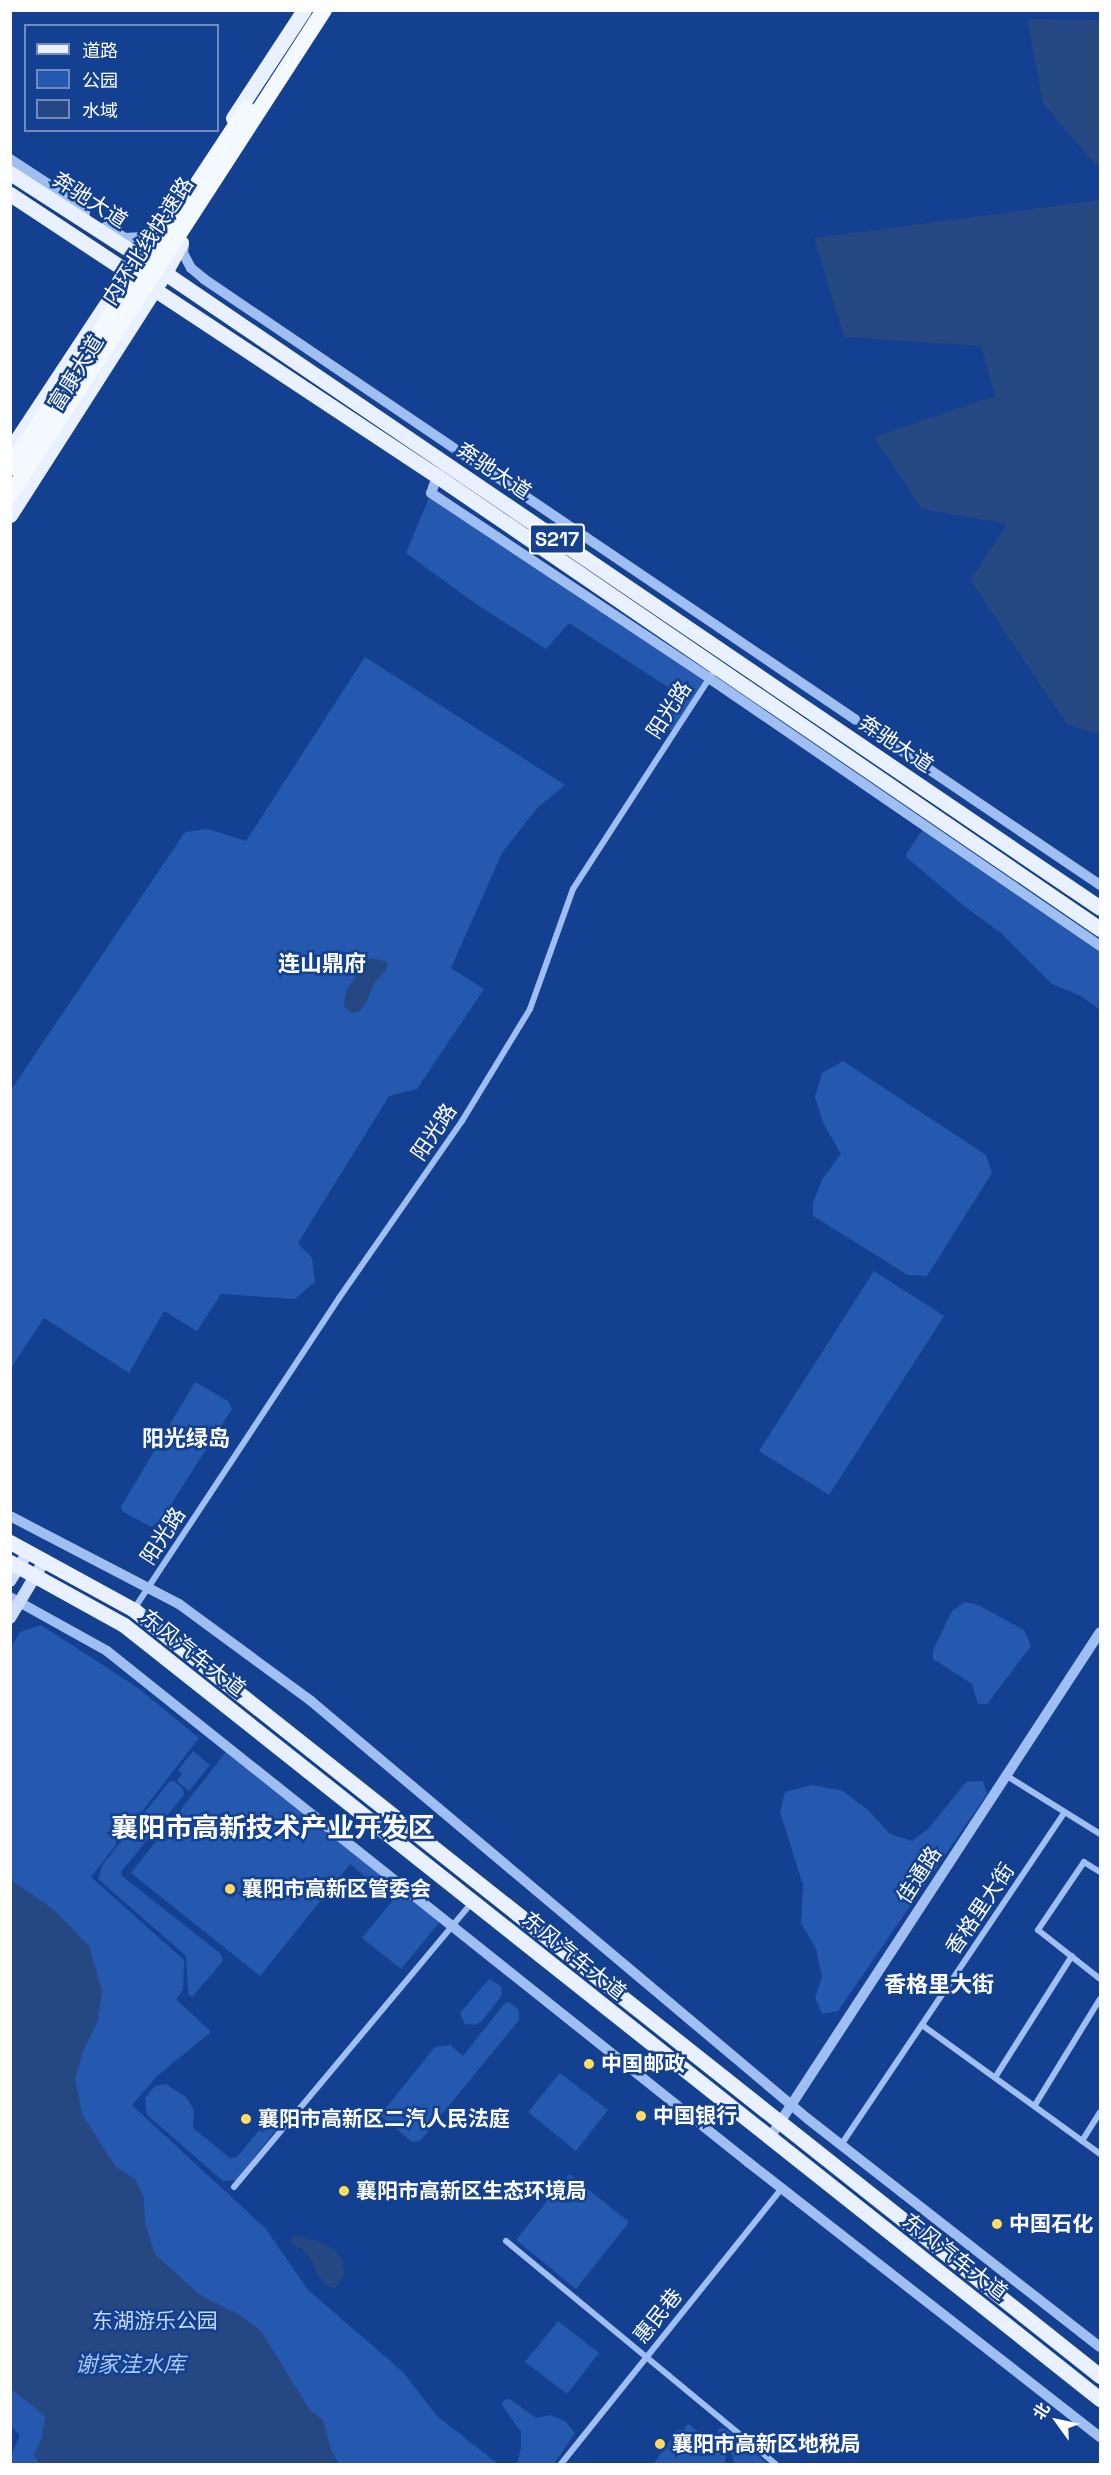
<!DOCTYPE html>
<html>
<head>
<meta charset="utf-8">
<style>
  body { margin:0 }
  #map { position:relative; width:1111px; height:2475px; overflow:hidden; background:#134090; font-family:"Space Grotesk","Noto Sans SC",sans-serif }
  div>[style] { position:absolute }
  .green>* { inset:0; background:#2559af }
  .water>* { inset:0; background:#254782 }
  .minor>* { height:6px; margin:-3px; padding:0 3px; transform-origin:3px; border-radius:3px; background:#9fbef1 }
  .tertiary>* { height:10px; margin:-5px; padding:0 5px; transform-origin:5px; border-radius:5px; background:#9fbef1 }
  .secondary>* { height:12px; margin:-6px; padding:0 6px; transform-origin:6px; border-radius:6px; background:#cddefc }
  .primary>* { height:15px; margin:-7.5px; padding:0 7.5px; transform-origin:7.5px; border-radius:7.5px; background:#e9f0ff }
  .trunk>* { height:16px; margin:-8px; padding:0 8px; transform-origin:8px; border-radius:8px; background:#f4f8ff }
  .dots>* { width:16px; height:16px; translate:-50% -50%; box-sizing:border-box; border:3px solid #134090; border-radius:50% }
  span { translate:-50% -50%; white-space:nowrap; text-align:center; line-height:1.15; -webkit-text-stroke:5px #134090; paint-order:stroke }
  .shield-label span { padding:2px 4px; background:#134090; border:2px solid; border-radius:4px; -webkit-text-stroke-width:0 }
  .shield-label { font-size:20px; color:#fff; font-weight:700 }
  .street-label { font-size:21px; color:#fff }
  .poi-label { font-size:21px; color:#fff; font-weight:700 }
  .left { translate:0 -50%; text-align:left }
  .park-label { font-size:21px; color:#c6dafc }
  .neighbourhood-label { font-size:22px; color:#fff; font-weight:700 }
  .water-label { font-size:22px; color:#abc8f8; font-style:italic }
  .district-label { font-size:27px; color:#fff; font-weight:700 }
  .frame { position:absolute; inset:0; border:12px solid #fff; pointer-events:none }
  .legend { position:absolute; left:24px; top:24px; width:195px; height:108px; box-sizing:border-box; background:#134090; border:2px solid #718cbc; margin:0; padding:8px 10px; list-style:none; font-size:18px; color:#fff }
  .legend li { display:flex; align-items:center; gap:12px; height:30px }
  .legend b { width:30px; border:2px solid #718cbc }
  .north { position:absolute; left:1027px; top:2391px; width:60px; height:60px; -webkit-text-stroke:4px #134090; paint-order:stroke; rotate:303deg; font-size:16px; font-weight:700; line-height:24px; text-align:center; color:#fff }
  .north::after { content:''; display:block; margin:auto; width:21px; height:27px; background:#fff; clip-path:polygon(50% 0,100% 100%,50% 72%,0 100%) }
</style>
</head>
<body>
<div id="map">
  <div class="green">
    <i style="clip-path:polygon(431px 493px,709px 678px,675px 733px,666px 727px,677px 693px,569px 623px,546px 649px,476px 604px,406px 553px)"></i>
    <i style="clip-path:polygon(365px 657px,565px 785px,537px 808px,502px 853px,451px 968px,484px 989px,417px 1089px,389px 1096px,298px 1243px,312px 1258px,315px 1282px,295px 1299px,221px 1294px,197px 1331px,164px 1311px,129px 1373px,44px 1318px,11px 1368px,11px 1090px,185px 832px,208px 829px,246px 841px)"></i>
    <i style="clip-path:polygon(925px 826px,1100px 945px,1100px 1010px,1081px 996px,1052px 984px,1001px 933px,964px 906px,905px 856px)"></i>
    <i style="clip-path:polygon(843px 1061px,986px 1155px,992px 1173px,927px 1276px,908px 1275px,813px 1216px,813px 1202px,823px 1178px,841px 1154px,823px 1123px,815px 1097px,822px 1073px)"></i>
    <i style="clip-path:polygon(874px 1271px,944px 1316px,829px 1495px,759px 1451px)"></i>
    <i style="clip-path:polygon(195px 1382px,228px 1401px,232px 1409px,161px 1520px,151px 1527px,123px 1512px,121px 1507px)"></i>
    <i style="clip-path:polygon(965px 1602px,978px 1605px,1024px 1630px,1031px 1646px,987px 1704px,978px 1704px,972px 1684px,933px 1659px,933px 1650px,952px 1611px)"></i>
    <i style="clip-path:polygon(41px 1625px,138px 1688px,199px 1738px,91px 1877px,184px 1960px,183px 1990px,176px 1999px,211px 2032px,157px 2076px,132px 2105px,266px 2229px,308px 2290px,402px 2371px,437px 2416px,498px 2464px,11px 2464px,11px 2456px,20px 2435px,10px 2426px,10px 1649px,20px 1632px)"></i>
    <i style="clip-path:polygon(229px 1748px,443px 1918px,401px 1969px,362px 1938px,393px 1900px,350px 1864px,260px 1976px,131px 1873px)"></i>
    <i style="clip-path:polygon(193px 1751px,210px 1765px,189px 1791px,177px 1781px,182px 1773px,178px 1770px)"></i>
    <i style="clip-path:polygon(174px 1781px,183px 1789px,184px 1795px,121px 1872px,122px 1876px,221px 1954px,223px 1961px,192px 1997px,188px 1993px,186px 1956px,98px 1879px,103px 1864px,169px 1782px)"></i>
    <i style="clip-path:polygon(983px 1781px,987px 1794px,838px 2011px,822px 2014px,815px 1997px,822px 1977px,816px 1949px,801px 1923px,803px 1885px,780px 1812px,785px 1792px,812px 1785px,843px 1791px,869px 1811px,890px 1834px,912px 1841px,929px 1828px,966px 1782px)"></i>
    <i style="clip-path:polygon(489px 1979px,501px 1986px,502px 1995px,481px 2022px,474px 2025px,465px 2024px,460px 2013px)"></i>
    <i style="clip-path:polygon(509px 2002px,519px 2010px,519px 2020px,420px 2141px,412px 2142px,380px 2115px,435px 2047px,450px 2045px,463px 2056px,504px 2004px)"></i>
    <i style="clip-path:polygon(560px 2073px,608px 2110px,576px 2151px,528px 2112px)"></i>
    <i style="clip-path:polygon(166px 2084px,186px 2097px,194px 2110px,193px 2128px,231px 2159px,237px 2157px,277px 2109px,285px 2119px,236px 2180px,223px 2181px,147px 2115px,145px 2098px,155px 2086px)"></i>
    <i style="clip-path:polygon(569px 2174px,629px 2222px,576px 2289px,516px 2240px)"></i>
    <i style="clip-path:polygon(558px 2321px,599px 2353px,567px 2394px,525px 2362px)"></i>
    <i style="clip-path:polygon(510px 2399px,536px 2418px,551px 2415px,566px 2422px,575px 2433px,554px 2464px,517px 2464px,521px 2448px,521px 2432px,502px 2405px,504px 2400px)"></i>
    <i style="clip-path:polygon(688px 2424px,722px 2450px,726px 2456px,725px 2464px,654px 2463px,678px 2430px,683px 2430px)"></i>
    <i style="clip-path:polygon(723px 2428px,729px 2431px,768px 2464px,734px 2464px,732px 2455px,717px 2436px,718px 2429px)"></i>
  </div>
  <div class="water">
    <i style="clip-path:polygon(1027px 19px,1100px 20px,1100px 170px,1043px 104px)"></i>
    <i style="clip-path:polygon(1100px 200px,1100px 736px,1066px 723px,970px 580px,1007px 524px,922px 509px,874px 437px,995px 396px,981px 346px,844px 337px,814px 238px)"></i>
    <i style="clip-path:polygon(372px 958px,388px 962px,386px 970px,374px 983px,366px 1003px,358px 1012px,351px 1013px,344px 1006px,346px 991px,365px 962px)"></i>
    <i style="clip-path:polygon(11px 1880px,54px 1910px,89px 1946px,102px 1991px,98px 2021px,84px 2049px,75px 2079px,82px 2114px,115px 2166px,136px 2180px,144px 2198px,145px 2223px,155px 2254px,200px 2295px,240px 2315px,261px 2331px,310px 2410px,323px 2420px,331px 2450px,339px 2464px,39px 2464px,34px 2455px,42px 2437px,45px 2416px,10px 2388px)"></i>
    <i style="clip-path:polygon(295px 2235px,319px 2242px,335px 2250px,342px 2259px,344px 2275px,336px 2288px,327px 2286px,317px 2275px,312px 2261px,302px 2249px,292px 2245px,290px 2240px)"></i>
  </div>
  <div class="minor">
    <i style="left:134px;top:1609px;width:372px;rotate:-56.6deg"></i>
    <i style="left:339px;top:1298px;width:216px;rotate:-55.2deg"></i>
    <i style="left:462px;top:1121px;width:131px;rotate:-58.7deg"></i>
    <i style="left:530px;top:1009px;width:127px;rotate:-70.3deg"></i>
    <i style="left:573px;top:889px;width:265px;rotate:-57.1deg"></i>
    <i style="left:1007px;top:1776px;width:110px;rotate:31.9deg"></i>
    <i style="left:1100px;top:1872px;width:19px;rotate:-148deg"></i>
    <i style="left:1084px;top:1862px;width:82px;rotate:124.1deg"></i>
    <i style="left:1038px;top:1930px;width:79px;rotate:38.3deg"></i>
    <i style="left:922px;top:2025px;width:220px;rotate:35.9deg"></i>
    <i style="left:996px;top:2076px;width:142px;rotate:-57.7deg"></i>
    <i style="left:1035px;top:2105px;width:124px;rotate:-58.5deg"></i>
    <i style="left:1082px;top:2141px;width:34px;rotate:-58deg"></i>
    <i style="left:841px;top:2145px;width:401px;rotate:-56.1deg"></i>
    <i style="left:234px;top:2187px;width:371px;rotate:-50.1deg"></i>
    <i style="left:506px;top:2241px;width:350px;rotate:39.6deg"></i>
    <i style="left:561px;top:2464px;width:354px;rotate:-51.3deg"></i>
  </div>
  <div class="tertiary">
    <i style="left:10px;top:159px;width:66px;rotate:33.2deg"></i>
    <i style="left:65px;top:195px;width:27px;rotate:42deg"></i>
    <i style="left:106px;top:226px;width:22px;rotate:32deg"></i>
    <i style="left:125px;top:238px;width:17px;rotate:-3deg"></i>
    <i style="left:142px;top:237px;width:17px;rotate:-25deg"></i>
    <i style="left:184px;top:242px;width:11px;rotate:95deg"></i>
    <i style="left:183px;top:253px;width:17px;rotate:62deg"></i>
    <i style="left:191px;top:268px;width:17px;rotate:40deg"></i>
    <i style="left:204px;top:279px;width:1082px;rotate:34.07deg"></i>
    <i style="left:437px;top:476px;width:18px;rotate:109deg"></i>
    <i style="left:431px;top:493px;width:334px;rotate:33.6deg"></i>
    <i style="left:709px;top:678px;width:474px;rotate:34.4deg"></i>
    <i style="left:10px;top:1516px;width:191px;rotate:27.5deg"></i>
    <i style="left:179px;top:1604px;width:164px;rotate:36.3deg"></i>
    <i style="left:311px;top:1701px;width:649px;rotate:40.07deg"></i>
    <i style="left:808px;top:2119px;width:370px;rotate:38deg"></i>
    <i style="left:10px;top:1597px;width:111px;rotate:29.1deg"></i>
    <i style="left:107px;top:1651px;width:820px;rotate:38.56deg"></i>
    <i style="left:748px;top:2162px;width:447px;rotate:38deg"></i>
    <i style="left:769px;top:2139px;width:605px;rotate:-56.86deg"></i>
  </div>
  <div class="secondary">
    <i style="left:10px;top:1581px;width:34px;rotate:-58deg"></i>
    <i style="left:10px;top:1618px;width:66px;rotate:-59.2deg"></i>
  </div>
  <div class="primary">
    <i style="left:233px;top:118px;width:129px;rotate:-56.7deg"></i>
    <i style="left:10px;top:173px;width:184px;rotate:32.8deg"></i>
    <i style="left:165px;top:273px;width:1130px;rotate:34.18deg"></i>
    <i style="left:10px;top:194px;width:512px;rotate:33.44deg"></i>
    <i style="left:437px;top:476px;width:803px;rotate:34.34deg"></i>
    <i style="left:10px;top:450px;width:232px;rotate:-56.6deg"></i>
    <i style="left:138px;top:256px;width:38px;rotate:-51deg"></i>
    <i style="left:10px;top:515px;width:287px;rotate:-57.4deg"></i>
    <i style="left:165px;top:273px;width:34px;rotate:-62deg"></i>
    <i style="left:10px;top:1542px;width:141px;rotate:28.7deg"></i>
    <i style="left:134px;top:1610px;width:1233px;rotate:38.41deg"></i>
    <i style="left:10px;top:1562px;width:130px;rotate:28.9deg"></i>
    <i style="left:124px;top:1625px;width:1246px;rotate:38.42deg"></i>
  </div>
  <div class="trunk">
    <i style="left:10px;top:468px;width:430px;rotate:-56.6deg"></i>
    <i style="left:10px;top:495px;width:578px;rotate:-57.08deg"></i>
  </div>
  <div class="dots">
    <i style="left:230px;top:1889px;background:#ffdd5f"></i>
    <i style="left:589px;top:2064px;background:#ffdd5f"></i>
    <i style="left:641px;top:2116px;background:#ffdd5f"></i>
    <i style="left:246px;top:2119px;background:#ffdd5f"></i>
    <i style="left:344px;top:2191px;background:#ffdd5f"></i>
    <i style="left:997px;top:2224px;background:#ffdd5f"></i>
    <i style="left:660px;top:2444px;background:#ffdd5f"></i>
  </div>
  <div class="shield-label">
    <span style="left:557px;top:539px">S217</span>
  </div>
  <div class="street-label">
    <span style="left:90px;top:200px;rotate:33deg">奔驰大道</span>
    <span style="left:148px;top:241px;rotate:-57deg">内环北线快速路</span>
    <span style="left:76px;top:373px;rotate:-58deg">富康大道</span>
    <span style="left:494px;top:471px;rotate:34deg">奔驰大道</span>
    <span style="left:669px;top:710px;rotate:-57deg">阳光路</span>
    <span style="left:896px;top:744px;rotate:34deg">奔驰大道</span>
    <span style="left:434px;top:1132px;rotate:-56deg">阳光路</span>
    <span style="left:163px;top:1536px;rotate:-57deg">阳光路</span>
    <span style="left:193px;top:1653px;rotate:38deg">东风汽车大道</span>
    <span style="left:919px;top:1875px;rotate:-57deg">佳通路</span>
    <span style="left:980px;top:1909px;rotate:-56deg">香格里大街</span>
    <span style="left:574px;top:1956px;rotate:39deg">东风汽车大道</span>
    <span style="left:955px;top:2257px;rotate:38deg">东风汽车大道</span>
    <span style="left:658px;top:2316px;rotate:-51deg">惠民巷</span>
  </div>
  <div class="poi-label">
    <span class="left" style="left:242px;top:1889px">襄阳市高新区管委会</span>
    <span class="left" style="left:601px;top:2064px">中国邮政</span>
    <span class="left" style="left:653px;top:2116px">中国银行</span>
    <span class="left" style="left:258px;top:2119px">襄阳市高新区二汽人民法庭</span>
    <span class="left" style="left:356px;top:2191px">襄阳市高新区生态环境局</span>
    <span class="left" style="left:1009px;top:2224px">中国石化</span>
    <span class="left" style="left:672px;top:2444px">襄阳市高新区地税局</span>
  </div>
  <div class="park-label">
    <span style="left:155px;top:2321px">东湖游乐公园</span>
  </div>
  <div class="neighbourhood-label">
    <span style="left:322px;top:964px">连山鼎府</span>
    <span style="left:186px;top:1439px">阳光绿岛</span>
    <span style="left:939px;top:1985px">香格里大街</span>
  </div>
  <div class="water-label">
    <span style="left:130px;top:2365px">谢家洼水库</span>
  </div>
  <div class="district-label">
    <span style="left:273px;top:1828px">襄阳市高新技术产业开发区</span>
  </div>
  <div class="frame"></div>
  <ul class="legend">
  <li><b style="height:8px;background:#e9f0ff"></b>道路</li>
  <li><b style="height:16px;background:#2559af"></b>公园</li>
  <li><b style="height:16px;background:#254782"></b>水域</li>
  </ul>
  <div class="north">北</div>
</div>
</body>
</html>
